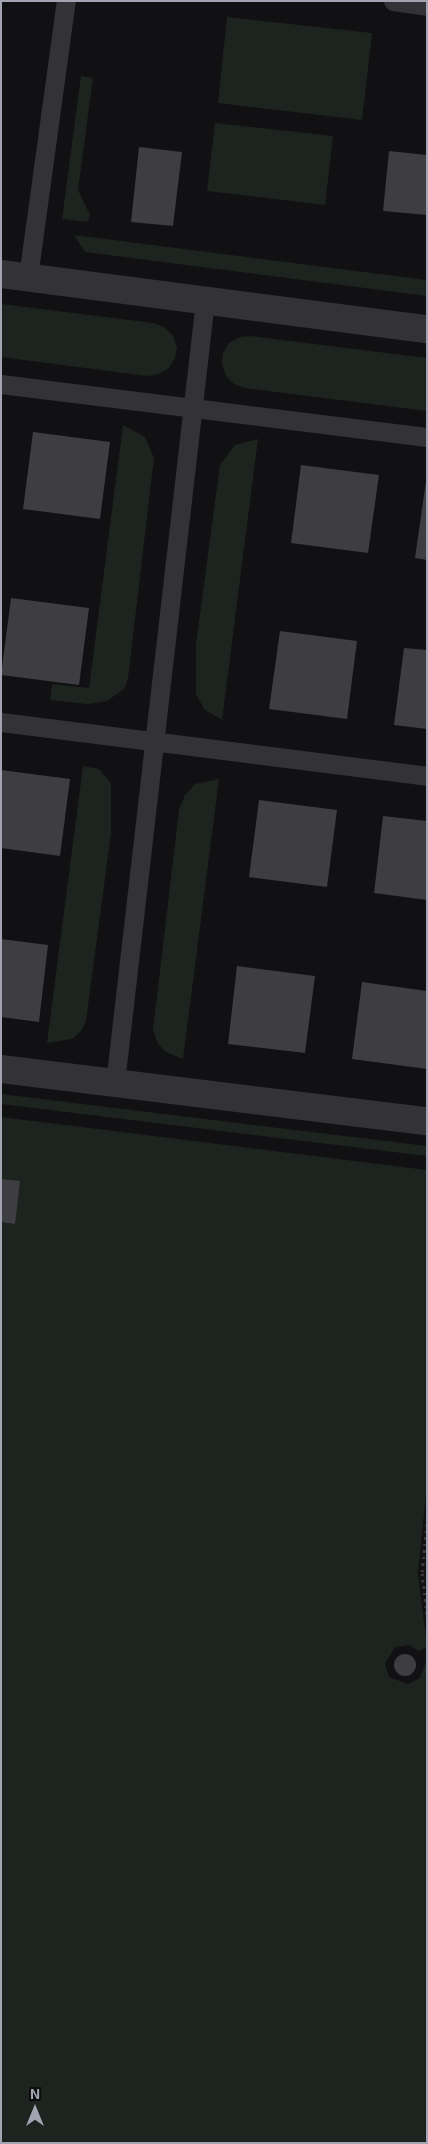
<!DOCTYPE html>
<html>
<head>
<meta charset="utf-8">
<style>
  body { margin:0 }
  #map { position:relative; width:428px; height:2144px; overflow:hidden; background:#111012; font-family:"Exo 2",sans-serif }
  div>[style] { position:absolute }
  .green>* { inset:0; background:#1d241f }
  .building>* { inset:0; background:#3d3d42 }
  .round { border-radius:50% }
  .path>* { height:3px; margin-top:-1.5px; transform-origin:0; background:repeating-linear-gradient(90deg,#38383e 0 2.5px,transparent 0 6.5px) }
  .lane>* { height:19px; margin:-9.5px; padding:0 9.5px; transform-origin:9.5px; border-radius:9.5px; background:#323237 }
  .street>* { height:28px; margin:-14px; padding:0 14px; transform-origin:14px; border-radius:14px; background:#323237 }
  span { translate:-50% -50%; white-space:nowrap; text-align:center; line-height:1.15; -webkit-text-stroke:4.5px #0c0c0d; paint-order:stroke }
  .frame { position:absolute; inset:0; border:2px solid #a2a4b2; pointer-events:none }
  .north { position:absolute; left:10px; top:2084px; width:50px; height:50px; -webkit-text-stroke:4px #0c0c0d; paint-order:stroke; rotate:0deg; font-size:14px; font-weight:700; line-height:20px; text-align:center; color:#a2a4b2 }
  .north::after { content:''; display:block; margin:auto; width:18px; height:22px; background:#a2a4b2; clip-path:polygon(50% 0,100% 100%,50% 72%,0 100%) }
</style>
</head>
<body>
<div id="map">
  <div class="green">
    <i style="clip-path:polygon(227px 17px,372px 33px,362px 120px,218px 103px)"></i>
    <i style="clip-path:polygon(81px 76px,93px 78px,78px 190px,90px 215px,88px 222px,62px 219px)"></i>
    <i style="clip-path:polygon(215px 123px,333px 136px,325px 205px,207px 191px)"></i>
    <i style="clip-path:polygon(74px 235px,427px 280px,427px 296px,85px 252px)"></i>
    <i style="clip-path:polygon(1px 304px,153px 323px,164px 327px,173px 336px,177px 347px,175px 358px,169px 368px,159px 374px,147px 376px,1px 357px)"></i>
    <i style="clip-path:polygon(251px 336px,427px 358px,427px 411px,245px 388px,234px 384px,226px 376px,222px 364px,223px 353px,229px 343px,240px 337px)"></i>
    <i style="clip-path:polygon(123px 425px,145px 437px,154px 458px,128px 679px,124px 689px,107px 701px,87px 704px,50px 700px,52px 684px,89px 688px)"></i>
    <i style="clip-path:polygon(258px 439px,222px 720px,204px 709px,196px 694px,196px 644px,220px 465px,235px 445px)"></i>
    <i style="clip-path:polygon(83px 766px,99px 769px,111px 783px,111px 833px,86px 1021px,81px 1031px,72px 1039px,47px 1043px)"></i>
    <i style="clip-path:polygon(219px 779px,183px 1059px,166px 1052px,158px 1044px,153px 1030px,179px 810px,185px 795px,195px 784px)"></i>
    <i style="clip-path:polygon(1px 1094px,427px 1146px,427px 1156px,1px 1104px)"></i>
    <i style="clip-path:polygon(1px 1117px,427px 1170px,427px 1484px,418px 1573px,427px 1647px,419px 1651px,409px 1645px,395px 1647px,385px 1664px,389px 1677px,408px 1684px,420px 1678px,427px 1659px,427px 2143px,1px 2143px)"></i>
  </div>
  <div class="building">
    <i style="clip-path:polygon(139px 147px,182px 152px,173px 226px,131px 222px)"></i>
    <i style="clip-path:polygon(389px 151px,427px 155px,427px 215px,383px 211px)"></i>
    <i style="clip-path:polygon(33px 432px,110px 442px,100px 519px,23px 509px)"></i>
    <i style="clip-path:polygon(301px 465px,379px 475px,368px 553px,291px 543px)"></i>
    <i style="clip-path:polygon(426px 481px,427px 481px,427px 560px,415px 558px)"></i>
    <i style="clip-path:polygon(11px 598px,89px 608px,79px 685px,1px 675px)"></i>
    <i style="clip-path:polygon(280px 631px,357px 641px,347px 719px,269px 709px)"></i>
    <i style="clip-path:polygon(404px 648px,427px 650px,427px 729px,394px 725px)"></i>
    <i style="clip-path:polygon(1px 770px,70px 779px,60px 856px,1px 848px)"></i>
    <i style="clip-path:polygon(259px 800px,337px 810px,327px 887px,249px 877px)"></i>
    <i style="clip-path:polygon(383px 816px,427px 821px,427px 900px,374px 893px)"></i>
    <i style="clip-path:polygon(1px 939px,48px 945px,39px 1022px,1px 1017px)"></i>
    <i style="clip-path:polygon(237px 966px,315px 976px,305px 1053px,228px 1044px)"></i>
    <i style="clip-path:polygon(362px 982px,427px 991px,427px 1069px,352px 1059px)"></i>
    <i style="clip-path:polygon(1px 1179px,20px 1181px,15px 1224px,1px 1222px)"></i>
    <i class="round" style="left:394px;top:1654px;width:22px;height:22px"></i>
  </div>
  <div class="path">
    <i style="left:427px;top:1524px;width:49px;rotate:95.8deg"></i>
    <i style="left:422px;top:1573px;width:42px;rotate:83.2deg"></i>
  </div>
  <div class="lane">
    <i style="left:393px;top:1px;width:34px;rotate:8deg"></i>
    <i style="left:28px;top:277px;width:279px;rotate:-82.2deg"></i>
    <i style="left:1px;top:384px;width:429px;rotate:7.1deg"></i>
    <i style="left:1px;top:722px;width:429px;rotate:7.2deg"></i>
    <i style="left:115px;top:1083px;width:788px;rotate:-83.44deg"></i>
  </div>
  <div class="street">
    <i style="left:1px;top:274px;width:430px;rotate:7.4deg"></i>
    <i style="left:1px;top:1069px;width:429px;rotate:7deg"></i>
  </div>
  <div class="frame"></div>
  <div class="north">N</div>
</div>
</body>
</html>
